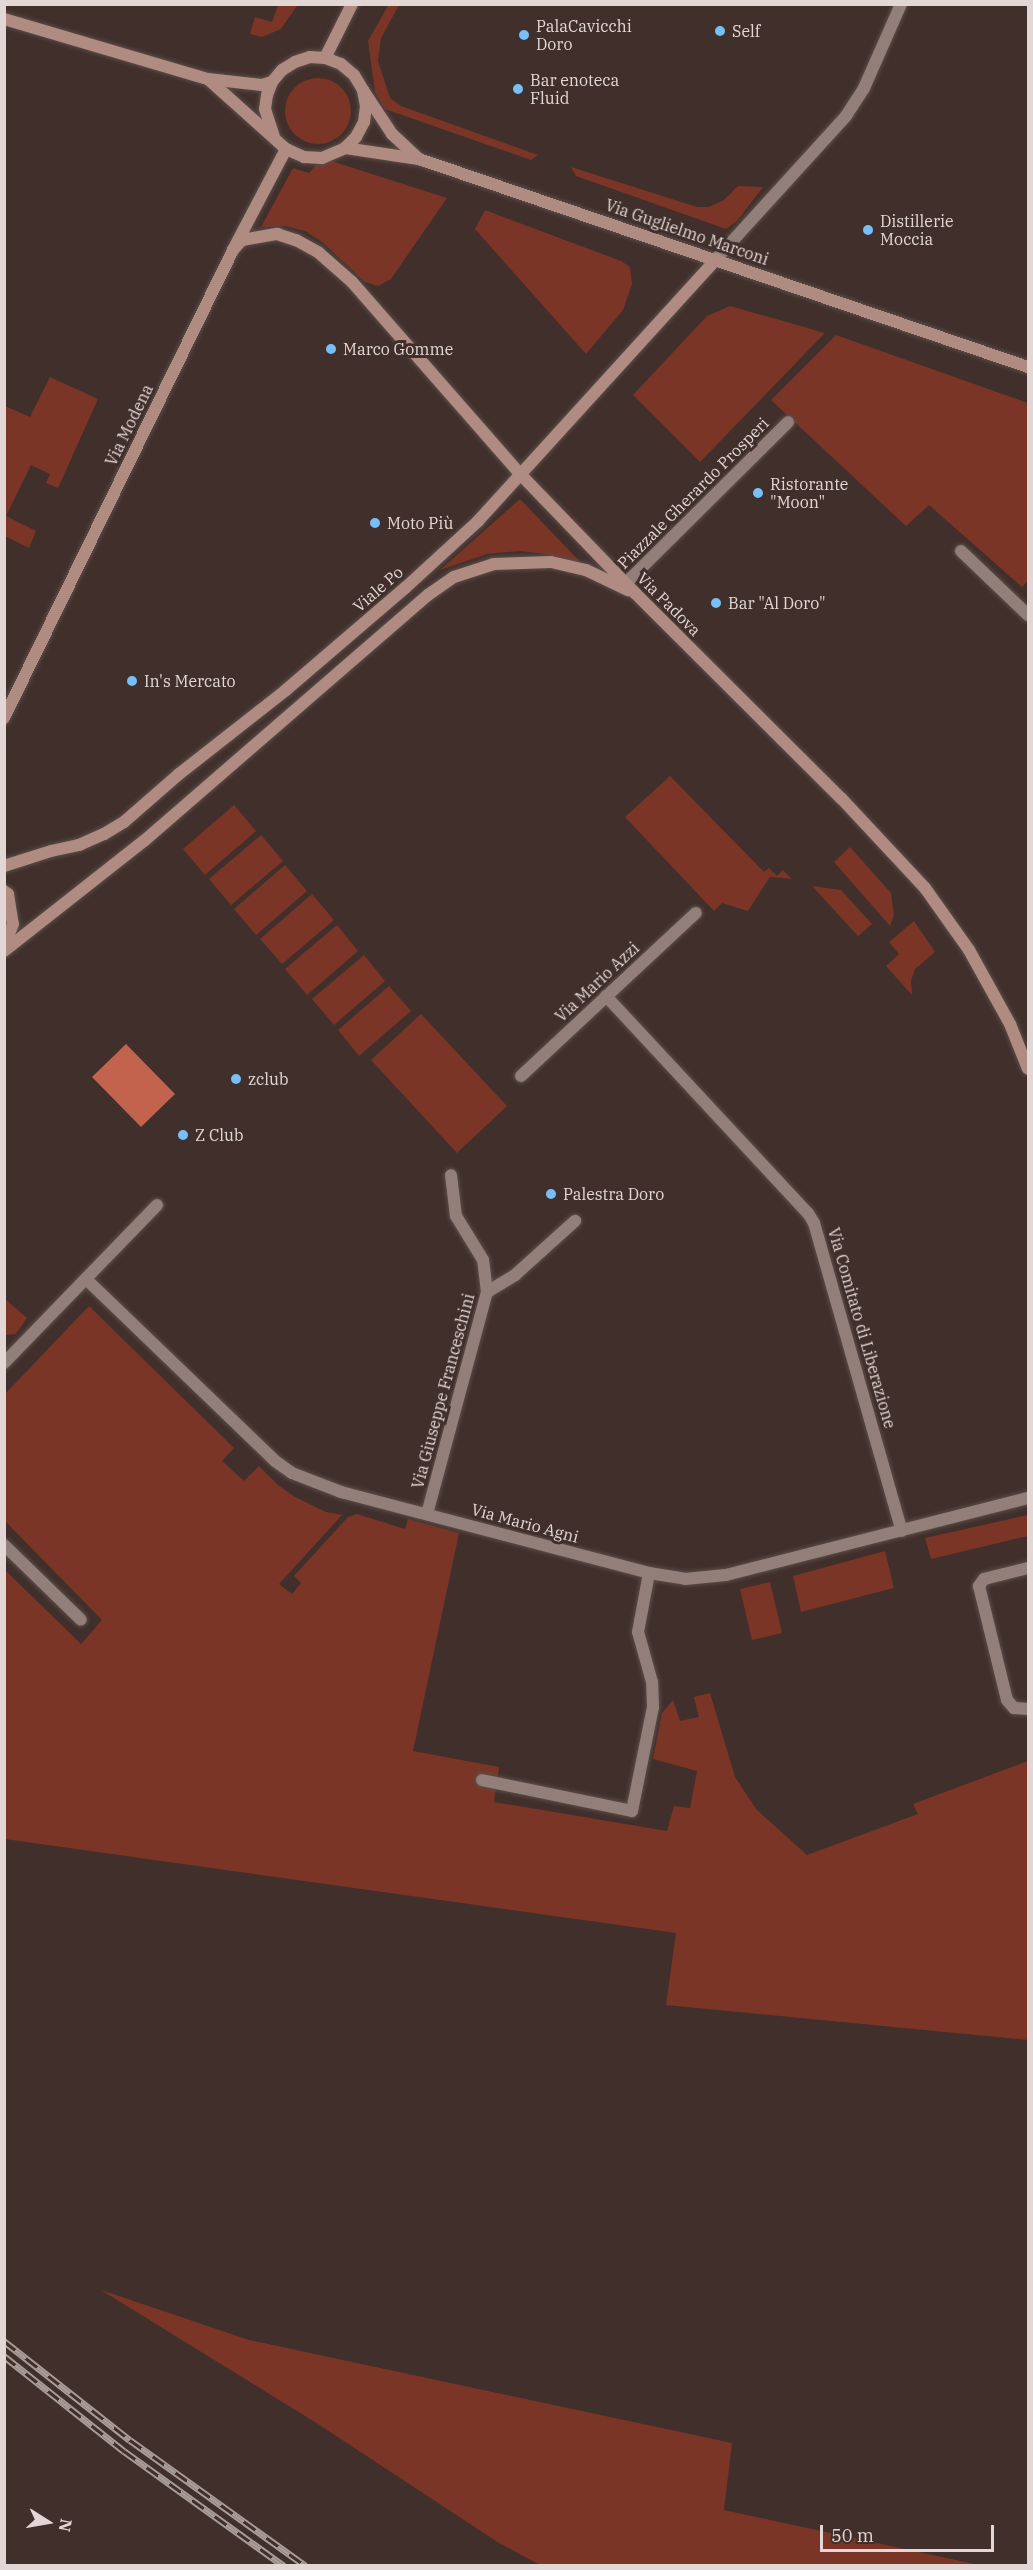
<!DOCTYPE html>
<html>
<head>
<meta charset="utf-8">
<style>
  body { margin:0 }
  #map { position:relative; width:1033px; height:2570px; overflow:hidden; background:#402f2b; font-family:"IBM Plex Serif",serif }
  div>[style] { position:absolute }
  .green>* { inset:0; background:#7b3526 }
  .round { border-radius:50% }
  .water>* { inset:0; background:#c4634d }
  .roads { filter:drop-shadow(0 0 2px #5b4d49) drop-shadow(0 0 2px #5b4d49) }
  .minor>* { height:12px; margin:-6px; padding:0 6px; transform-origin:6px; border-radius:6px; background:#937f7a }
  .secondary>* { height:12px; margin:-6px; padding:0 6px; transform-origin:6px; border-radius:6px; background:#b08b82 }
  .rail>* { height:7px; margin-top:-3.5px; transform-origin:0; background:repeating-linear-gradient(90deg,#402f2b 0 14px,#a99c98 0 28px); box-sizing:border-box; border-block:2px solid #a99c98 }
  .dots>* { width:16px; height:16px; translate:-50% -50%; box-sizing:border-box; border:3px solid #402f2b; border-radius:50% }
  span { translate:-50% -50%; white-space:nowrap; text-align:center; line-height:1.15; -webkit-text-stroke:6px #402f2b; paint-order:stroke }
  .poi-label { font-size:16px; color:#e2d7d4 }
  .left { translate:0 -50%; text-align:left }
  .street-label { font-size:16px; color:#e2d7d4 }
  .frame { position:absolute; inset:0; border:6px solid #e2d7d4; pointer-events:none }
  .north { position:absolute; left:18px; top:2492px; width:60px; height:60px; -webkit-text-stroke:4px #402f2b; paint-order:stroke; rotate:101deg; font-size:16px; font-weight:700; line-height:24px; text-align:center; color:#e2d7d4 }
  .north::after { content:''; display:block; margin:auto; width:21px; height:27px; background:#e2d7d4; clip-path:polygon(50% 0,100% 100%,50% 72%,0 100%) }
  .scale { position:absolute; left:820px; top:2525px; width:174px; height:27px; box-sizing:border-box; border:3px solid #e2d7d4; border-top:0; padding-left:8px; font-size:18px; line-height:21px; white-space:nowrap; color:#e2d7d4; -webkit-text-stroke:4px #402f2b; paint-order:stroke }
</style>
</head>
<body>
<div id="map">
  <div class="green">
    <i style="clip-path:polygon(389px 4px,399px 5px,381px 38px,378px 61px,390px 98px,401px 106px,538px 155px,531px 160px,385px 109px,375px 92px,368px 41px)"></i>
    <i style="clip-path:polygon(278px 5px,297px 6px,281px 29px,262px 37px,250px 34px,255px 17px,272px 22px)"></i>
    <i class="round" style="left:285px;top:78px;width:66px;height:66px"></i>
    <i style="clip-path:polygon(322px 158px,447px 198px,391px 279px,378px 286px,365px 282px,322px 242px,305px 231px,285px 226px,261px 227px,293px 168px,309px 173px)"></i>
    <i style="clip-path:polygon(571px 167px,697px 207px,709px 207px,724px 200px,738px 186px,763px 187px,737px 221px,726px 229px,576px 176px)"></i>
    <i style="clip-path:polygon(485px 210px,621px 261px,630px 267px,632px 284px,623px 310px,586px 354px,475px 229px)"></i>
    <i style="clip-path:polygon(730px 306px,825px 333px,700px 462px,633px 395px,707px 316px)"></i>
    <i style="clip-path:polygon(836px 335px,1028px 403px,1028px 581px,1022px 587px,929px 505px,906px 526px,771px 400px)"></i>
    <i style="clip-path:polygon(50px 377px,98px 399px,58px 488px,46px 483px,50px 474px,31px 465px,6px 516px,36px 531px,29px 548px,5px 536px,5px 406px,30px 417px)"></i>
    <i style="clip-path:polygon(520px 499px,585px 567px,545px 554px,519px 551px,487px 554px,440px 570px)"></i>
    <i style="clip-path:polygon(670px 776px,764px 872px,769px 868px,777px 876px,783px 870px,792px 879px,770px 877px,748px 911px,722px 903px,714px 911px,625px 817px)"></i>
    <i style="clip-path:polygon(234px 805px,256px 831px,205px 875px,183px 849px)"></i>
    <i style="clip-path:polygon(261px 835px,283px 861px,231px 905px,209px 879px)"></i>
    <i style="clip-path:polygon(850px 847px,891px 893px,894px 915px,890px 926px,834px 862px)"></i>
    <i style="clip-path:polygon(285px 865px,307px 891px,256px 935px,234px 909px)"></i>
    <i style="clip-path:polygon(812px 886px,841px 890px,872px 924px,858px 936px)"></i>
    <i style="clip-path:polygon(312px 894px,334px 920px,282px 964px,260px 939px)"></i>
    <i style="clip-path:polygon(914px 921px,935px 952px,915px 969px,911px 981px,912px 995px,886px 966px,899px 954px,889px 942px)"></i>
    <i style="clip-path:polygon(337px 925px,358px 951px,307px 995px,285px 969px)"></i>
    <i style="clip-path:polygon(364px 955px,385px 981px,334px 1025px,312px 999px)"></i>
    <i style="clip-path:polygon(389px 986px,411px 1011px,359px 1056px,338px 1030px)"></i>
    <i style="clip-path:polygon(421px 1014px,507px 1106px,457px 1153px,371px 1060px)"></i>
    <i style="clip-path:polygon(5px 1299px,27px 1318px,16px 1334px,5px 1335px)"></i>
    <i style="clip-path:polygon(89px 1306px,234px 1448px,222px 1461px,244px 1481px,259px 1466px,278px 1485px,295px 1497px,326px 1512px,342px 1515px,279px 1584px,292px 1594px,301px 1583px,294px 1576px,348px 1517px,357px 1514px,405px 1529px,408px 1519px,459px 1533px,413px 1751px,499px 1767px,494px 1802px,667px 1831px,674px 1806px,690px 1808px,697px 1771px,653px 1759px,662px 1713px,673px 1700px,680px 1721px,699px 1717px,694px 1697px,710px 1693px,735px 1777px,756px 1809px,807px 1855px,918px 1814px,913px 1804px,1028px 1761px,1028px 2040px,666px 2005px,676px 1933px,5px 1839px,4px 1569px,81px 1644px,102px 1620px,4px 1520px,5px 1394px)"></i>
    <i style="clip-path:polygon(1028px 1515px,1028px 1536px,931px 1559px,925px 1538px)"></i>
    <i style="clip-path:polygon(885px 1551px,894px 1588px,801px 1612px,793px 1576px)"></i>
    <i style="clip-path:polygon(770px 1582px,782px 1633px,752px 1640px,740px 1589px)"></i>
    <i style="clip-path:polygon(101px 2290px,249px 2340px,732px 2443px,724px 2510px,979px 2565px,540px 2565px,499px 2543px,318px 2424px)"></i>
  </div>
  <div class="water">
    <i style="clip-path:polygon(126px 1044px,175px 1094px,141px 1127px,92px 1077px)"></i>
  </div>
  <div class="roads">
    <div class="minor">
      <i style="left:716px;top:259px;width:193px;rotate:-47.7deg"></i>
      <i style="left:846px;top:116px;width:33px;rotate:-57deg"></i>
      <i style="left:864px;top:88px;width:92px;rotate:-66.2deg"></i>
      <i style="left:961px;top:551px;width:93px;rotate:43.7deg"></i>
      <i style="left:622px;top:587px;width:234px;rotate:-44.8deg"></i>
      <i style="left:606px;top:996px;width:296px;rotate:47.1deg"></i>
      <i style="left:808px;top:1213px;width:12px;rotate:59deg"></i>
      <i style="left:814px;top:1223px;width:320px;rotate:74.1deg"></i>
      <i style="left:521px;top:1076px;width:239px;rotate:-43deg"></i>
      <i style="left:86px;top:1279px;width:262px;rotate:43.9deg"></i>
      <i style="left:275px;top:1461px;width:21px;rotate:35deg"></i>
      <i style="left:292px;top:1473px;width:53px;rotate:21.2deg"></i>
      <i style="left:341px;top:1492px;width:318px;rotate:14.7deg"></i>
      <i style="left:649px;top:1573px;width:36px;rotate:9deg"></i>
      <i style="left:685px;top:1579px;width:41px;rotate:-5.6deg"></i>
      <i style="left:726px;top:1575px;width:312px;rotate:-14.3deg"></i>
      <i style="left:487px;top:1292px;width:33px;rotate:-31deg"></i>
      <i style="left:515px;top:1275px;width:81px;rotate:-42deg"></i>
      <i style="left:4px;top:1363px;width:220px;rotate:-45.9deg"></i>
      <i style="left:427px;top:1514px;width:230px;rotate:-74.9deg"></i>
      <i style="left:487px;top:1292px;width:32px;rotate:-97deg"></i>
      <i style="left:483px;top:1260px;width:52px;rotate:-121.5deg"></i>
      <i style="left:456px;top:1216px;width:41px;rotate:-97deg"></i>
      <i style="left:4px;top:1545px;width:107px;rotate:44.2deg"></i>
      <i style="left:1028px;top:1568px;width:45px;rotate:166deg"></i>
      <i style="left:984px;top:1579px;width:9px;rotate:126deg"></i>
      <i style="left:979px;top:1586px;width:117px;rotate:76.2deg"></i>
      <i style="left:1007px;top:1700px;width:11px;rotate:49deg"></i>
      <i style="left:1014px;top:1708px;width:14px;rotate:4deg"></i>
      <i style="left:482px;top:1780px;width:153px;rotate:11.7deg"></i>
      <i style="left:632px;top:1811px;width:106px;rotate:-78.6deg"></i>
      <i style="left:653px;top:1707px;width:25px;rotate:-92deg"></i>
      <i style="left:652px;top:1682px;width:52px;rotate:-105.6deg"></i>
      <i style="left:638px;top:1632px;width:60px;rotate:-79.4deg"></i>
    </div>
    <div class="secondary">
      <i style="left:4px;top:19px;width:213px;rotate:16.4deg"></i>
      <i style="left:208px;top:79px;width:54px;rotate:6.3deg"></i>
      <i style="left:262px;top:85px;width:10px;rotate:-17deg"></i>
      <i style="left:325px;top:58px;width:60px;rotate:-63.4deg"></i>
      <i style="left:208px;top:79px;width:105px;rotate:41.9deg"></i>
      <i style="left:286px;top:149px;width:20px;rotate:24deg"></i>
      <i style="left:304px;top:157px;width:18px;rotate:3deg"></i>
      <i style="left:322px;top:158px;width:25px;rotate:-23deg"></i>
      <i style="left:345px;top:148px;width:16px;rotate:-45deg"></i>
      <i style="left:356px;top:137px;width:17px;rotate:-62deg"></i>
      <i style="left:364px;top:122px;width:16px;rotate:-83deg"></i>
      <i style="left:366px;top:106px;width:16px;rotate:-101deg"></i>
      <i style="left:363px;top:90px;width:17px;rotate:-121deg"></i>
      <i style="left:354px;top:75px;width:17px;rotate:-140deg"></i>
      <i style="left:341px;top:64px;width:17px;rotate:-159deg"></i>
      <i style="left:325px;top:58px;width:15px;rotate:-176deg"></i>
      <i style="left:310px;top:57px;width:16px;rotate:162deg"></i>
      <i style="left:295px;top:62px;width:15px;rotate:148deg"></i>
      <i style="left:282px;top:70px;width:16px;rotate:130deg"></i>
      <i style="left:272px;top:82px;width:14px;rotate:111deg"></i>
      <i style="left:267px;top:95px;width:14px;rotate:98deg"></i>
      <i style="left:265px;top:109px;width:28px;rotate:72deg"></i>
      <i style="left:363px;top:90px;width:53px;rotate:56.6deg"></i>
      <i style="left:392px;top:134px;width:37px;rotate:43deg"></i>
      <i style="left:419px;top:159px;width:644px;rotate:18.86deg"></i>
      <i style="left:345px;top:148px;width:75px;rotate:8.5deg"></i>
      <i style="left:233px;top:250px;width:13px;rotate:-48deg"></i>
      <i style="left:242px;top:240px;width:36px;rotate:-10deg"></i>
      <i style="left:277px;top:234px;width:20px;rotate:18deg"></i>
      <i style="left:296px;top:240px;width:26px;rotate:29deg"></i>
      <i style="left:319px;top:253px;width:44px;rotate:41.3deg"></i>
      <i style="left:352px;top:282px;width:257px;rotate:48.8deg"></i>
      <i style="left:521px;top:475px;width:164px;rotate:46deg"></i>
      <i style="left:635px;top:593px;width:291px;rotate:44.9deg"></i>
      <i style="left:841px;top:798px;width:123px;rotate:47deg"></i>
      <i style="left:925px;top:888px;width:76px;rotate:54.6deg"></i>
      <i style="left:969px;top:950px;width:85px;rotate:61deg"></i>
      <i style="left:1010px;top:1024px;width:48px;rotate:68.2deg"></i>
      <i style="left:4px;top:718px;width:521px;rotate:-63.93deg"></i>
      <i style="left:233px;top:250px;width:114px;rotate:-62.3deg"></i>
      <i style="left:4px;top:866px;width:49px;rotate:-17.7deg"></i>
      <i style="left:51px;top:851px;width:29px;rotate:-12deg"></i>
      <i style="left:79px;top:845px;width:27px;rotate:-24deg"></i>
      <i style="left:104px;top:834px;width:23px;rotate:-31deg"></i>
      <i style="left:124px;top:822px;width:73px;rotate:-41.1deg"></i>
      <i style="left:179px;top:774px;width:136px;rotate:-38.1deg"></i>
      <i style="left:286px;top:690px;width:157px;rotate:-40.6deg"></i>
      <i style="left:405px;top:588px;width:99px;rotate:-42.5deg"></i>
      <i style="left:478px;top:521px;width:354px;rotate:-47.7deg"></i>
      <i style="left:4px;top:891px;width:5px;rotate:37deg"></i>
      <i style="left:8px;top:894px;width:30px;rotate:81deg"></i>
      <i style="left:13px;top:924px;width:24px;rotate:112deg"></i>
      <i style="left:4px;top:951px;width:179px;rotate:-38.2deg"></i>
      <i style="left:145px;top:840px;width:374px;rotate:-40.9deg"></i>
      <i style="left:428px;top:595px;width:32px;rotate:-35deg"></i>
      <i style="left:454px;top:577px;width:42px;rotate:-18deg"></i>
      <i style="left:494px;top:564px;width:57px;rotate:-2deg"></i>
      <i style="left:551px;top:562px;width:36px;rotate:13deg"></i>
      <i style="left:586px;top:570px;width:47px;rotate:25.5deg"></i>
    </div>
  </div>
  <div class="rail">
    <i style="left:4px;top:2341px;width:160px;rotate:38.2deg"></i>
    <i style="left:130px;top:2440px;width:216px;rotate:35.6deg"></i>
    <i style="left:4px;top:2356px;width:153px;rotate:38.4deg"></i>
    <i style="left:124px;top:2451px;width:197px;rotate:35.7deg"></i>
  </div>
  <div class="dots">
    <i style="left:720px;top:31px;background:#78bff7"></i>
    <i style="left:524px;top:35px;background:#78bff7"></i>
    <i style="left:518px;top:89px;background:#78bff7"></i>
    <i style="left:868px;top:230px;background:#78bff7"></i>
    <i style="left:331px;top:349px;background:#78bff7"></i>
    <i style="left:758px;top:493px;background:#78bff7"></i>
    <i style="left:375px;top:523px;background:#78bff7"></i>
    <i style="left:716px;top:603px;background:#78bff7"></i>
    <i style="left:132px;top:681px;background:#78bff7"></i>
    <i style="left:236px;top:1079px;background:#78bff7"></i>
    <i style="left:183px;top:1135px;background:#78bff7"></i>
    <i style="left:551px;top:1194px;background:#78bff7"></i>
  </div>
  <div class="poi-label">
    <span class="left" style="left:536px;top:35px">PalaCavicchi<br>Doro</span>
    <span class="left" style="left:732px;top:31px">Self</span>
    <span class="left" style="left:530px;top:89px">Bar enoteca<br>Fluid</span>
    <span class="left" style="left:880px;top:230px">Distillerie<br>Moccia</span>
    <span class="left" style="left:343px;top:349px">Marco Gomme</span>
    <span class="left" style="left:770px;top:493px">Ristorante<br>"Moon"</span>
    <span class="left" style="left:387px;top:523px">Moto Più</span>
    <span class="left" style="left:728px;top:603px">Bar "Al Doro"</span>
    <span class="left" style="left:144px;top:681px">In's Mercato</span>
    <span class="left" style="left:248px;top:1079px">zclub</span>
    <span class="left" style="left:195px;top:1135px">Z Club</span>
    <span class="left" style="left:563px;top:1194px">Palestra Doro</span>
  </div>
  <div class="street-label">
    <span style="left:687px;top:232px;rotate:19deg">Via Guglielmo Marconi</span>
    <span style="left:129px;top:425px;rotate:-64deg">Via Modena</span>
    <span style="left:693px;top:493px;rotate:-45deg">Piazzale Gherardo Prosperi</span>
    <span style="left:378px;top:589px;rotate:-41deg">Viale Po</span>
    <span style="left:669px;top:604px;rotate:45deg">Via Padova</span>
    <span style="left:597px;top:982px;rotate:-43deg">Via Mario Azzi</span>
    <span style="left:862px;top:1328px;rotate:74deg">Via Comitato di Liberazione</span>
    <span style="left:443px;top:1391px;rotate:-75deg">Via Giuseppe Franceschini</span>
    <span style="left:525px;top:1523px;rotate:15deg">Via Mario Agni</span>
  </div>
  <div class="frame"></div>
  <div class="north">N</div>
  <div class="scale">50 m</div>
</div>
</body>
</html>
